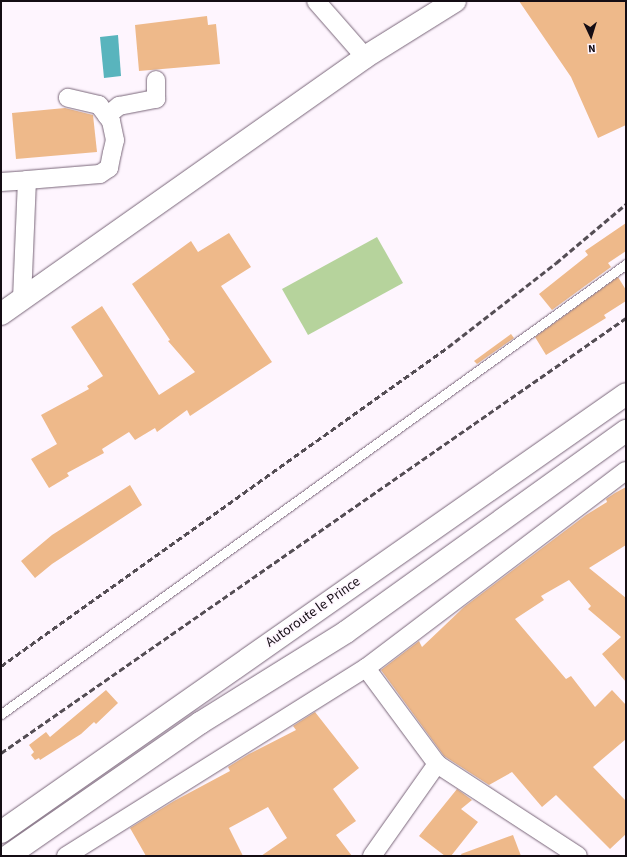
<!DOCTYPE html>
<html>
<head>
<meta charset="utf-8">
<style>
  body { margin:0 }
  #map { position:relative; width:627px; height:857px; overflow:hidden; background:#fef5fe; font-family:"Source Sans 3",sans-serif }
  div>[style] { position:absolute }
  .green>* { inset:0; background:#b6d39c }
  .water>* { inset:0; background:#59b4bd }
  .building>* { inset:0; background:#eeb98a }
  .roads { filter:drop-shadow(0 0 1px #796679) drop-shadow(0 0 1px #796679) }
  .lane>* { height:9px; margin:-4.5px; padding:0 4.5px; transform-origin:4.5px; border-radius:4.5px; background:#fff }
  .street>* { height:18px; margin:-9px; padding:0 9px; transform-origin:9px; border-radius:9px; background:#fff }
  .secondary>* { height:22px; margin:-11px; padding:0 11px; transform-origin:11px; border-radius:11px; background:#fff }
  .primary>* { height:22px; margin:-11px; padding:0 11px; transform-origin:11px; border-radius:11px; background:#fff }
  .rail>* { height:3px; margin-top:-1.5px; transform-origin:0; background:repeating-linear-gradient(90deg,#544d54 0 6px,transparent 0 9px) }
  span { translate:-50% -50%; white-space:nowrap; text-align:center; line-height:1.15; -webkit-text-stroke:3px #fef5fe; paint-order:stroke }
  .street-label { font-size:14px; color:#140d14 }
  .frame { position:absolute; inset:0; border:2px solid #140d14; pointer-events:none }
  .north { position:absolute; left:571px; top:16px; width:40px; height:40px; -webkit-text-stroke:3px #fef5fe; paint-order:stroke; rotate:176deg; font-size:11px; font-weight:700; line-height:16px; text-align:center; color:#140d14 }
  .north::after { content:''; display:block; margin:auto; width:14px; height:18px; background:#140d14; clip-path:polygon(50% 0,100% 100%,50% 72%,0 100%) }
</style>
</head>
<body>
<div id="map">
  <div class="green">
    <i style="clip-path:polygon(377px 237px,403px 283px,308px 335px,282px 289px)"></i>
  </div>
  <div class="water">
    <i style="clip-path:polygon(118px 35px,121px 76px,104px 78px,100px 37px)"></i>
  </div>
  <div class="building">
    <i style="clip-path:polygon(519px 1px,626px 1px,626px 125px,598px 138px,571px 77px)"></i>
    <i style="clip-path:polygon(207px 16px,208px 25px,216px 24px,220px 64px,139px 71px,135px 25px)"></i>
    <i style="clip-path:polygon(65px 108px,93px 115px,97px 152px,16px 159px,12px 113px)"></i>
    <i style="clip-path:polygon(626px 223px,626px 251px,608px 263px,611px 267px,552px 310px,539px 294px,588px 255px,585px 251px)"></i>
    <i style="clip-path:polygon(229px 233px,251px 267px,221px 286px,272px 362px,190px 416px,187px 410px,157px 432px,155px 428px,135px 440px,129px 432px,102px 449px,104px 453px,67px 473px,69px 476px,49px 488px,31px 459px,57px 444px,41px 415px,89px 389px,87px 386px,103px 376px,71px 327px,102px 306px,159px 395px,195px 372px,168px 341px,170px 340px,132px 284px,191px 241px,198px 252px)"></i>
    <i style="clip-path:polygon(618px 277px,626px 290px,626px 301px,604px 315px,606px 318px,546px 355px,535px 337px)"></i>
    <i style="clip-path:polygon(511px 334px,514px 338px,477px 364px,474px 361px)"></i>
    <i style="clip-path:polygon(130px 485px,142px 505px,52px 564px,35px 578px,21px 561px,52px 535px)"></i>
    <i style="clip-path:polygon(626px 487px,626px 545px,589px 568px,626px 598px,626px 682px,602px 654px,621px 637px,588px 609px,591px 606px,569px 580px,541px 596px,544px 600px,515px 619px,566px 679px,571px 676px,595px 707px,612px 690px,626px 705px,626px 739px,593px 767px,626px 801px,626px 834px,610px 849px,556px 795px,542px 807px,512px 772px,489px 785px,444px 756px,381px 670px,419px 641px,422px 647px,464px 607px,586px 515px,607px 502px,606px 499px,615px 493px)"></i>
    <i style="clip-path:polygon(106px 690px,118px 703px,96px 724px,94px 722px,81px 734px,40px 760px,39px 758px,35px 760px,31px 755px,34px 752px,29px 745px,46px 732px,50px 737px)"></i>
    <i style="clip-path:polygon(315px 712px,359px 768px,333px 789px,356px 821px,336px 835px,352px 856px,261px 856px,287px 838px,268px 807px,229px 828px,243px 856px,146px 856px,130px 828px,174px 801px,230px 771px,228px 767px,249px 754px,296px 730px,293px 726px)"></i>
    <i style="clip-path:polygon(457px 789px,472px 800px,461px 809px,478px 822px,451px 856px,445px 856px,419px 836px)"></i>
    <i style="clip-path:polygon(513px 835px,521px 856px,462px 856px,461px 854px)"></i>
  </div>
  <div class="roads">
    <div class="lane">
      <i style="left:1px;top:714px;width:770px;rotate:-35.75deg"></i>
    </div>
    <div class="street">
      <i style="left:316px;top:1px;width:74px;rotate:48.8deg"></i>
      <i style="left:107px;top:116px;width:16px;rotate:-40deg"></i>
      <i style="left:119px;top:106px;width:38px;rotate:-11deg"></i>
      <i style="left:156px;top:99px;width:19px;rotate:-90deg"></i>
      <i style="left:1px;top:182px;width:26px;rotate:-4deg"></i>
      <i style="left:22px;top:299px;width:119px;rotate:-87.6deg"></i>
      <i style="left:27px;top:180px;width:73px;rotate:-4.7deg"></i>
      <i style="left:100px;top:174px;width:11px;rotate:-34deg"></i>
      <i style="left:109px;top:168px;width:15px;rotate:-79deg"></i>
      <i style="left:112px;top:153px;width:13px;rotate:-77deg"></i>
      <i style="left:115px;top:140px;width:19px;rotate:-102deg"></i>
      <i style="left:111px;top:121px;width:20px;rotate:-127deg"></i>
      <i style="left:99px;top:105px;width:32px;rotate:-167deg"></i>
      <i style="left:366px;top:668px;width:119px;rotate:53.5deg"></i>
      <i style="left:437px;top:764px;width:168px;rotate:33.1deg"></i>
      <i style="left:66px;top:856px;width:354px;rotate:-32.1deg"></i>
      <i style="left:366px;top:668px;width:326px;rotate:-37.2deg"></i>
      <i style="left:372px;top:856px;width:113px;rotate:-54.8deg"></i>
    </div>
    <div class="secondary">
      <i style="left:1px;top:314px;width:446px;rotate:-35.2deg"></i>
      <i style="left:365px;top:57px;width:106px;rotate:-31.9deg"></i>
    </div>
    <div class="primary">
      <i style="left:1px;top:832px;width:763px;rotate:-35.02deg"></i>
      <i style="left:8px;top:856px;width:234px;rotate:-34.7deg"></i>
      <i style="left:200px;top:723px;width:172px;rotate:-31.9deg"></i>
      <i style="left:346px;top:632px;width:345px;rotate:-35.7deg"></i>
    </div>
  </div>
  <div class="rail">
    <i style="left:1px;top:666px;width:549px;rotate:-35.51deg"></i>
    <i style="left:448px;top:347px;width:137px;rotate:-37.9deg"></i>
    <i style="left:556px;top:263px;width:92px;rotate:-40.1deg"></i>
    <i style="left:1px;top:753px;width:761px;rotate:-34.84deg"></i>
  </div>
  <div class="street-label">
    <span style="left:313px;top:612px;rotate:-35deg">Autoroute le Prince</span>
  </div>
  <div class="frame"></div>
  <div class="north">N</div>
</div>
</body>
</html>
